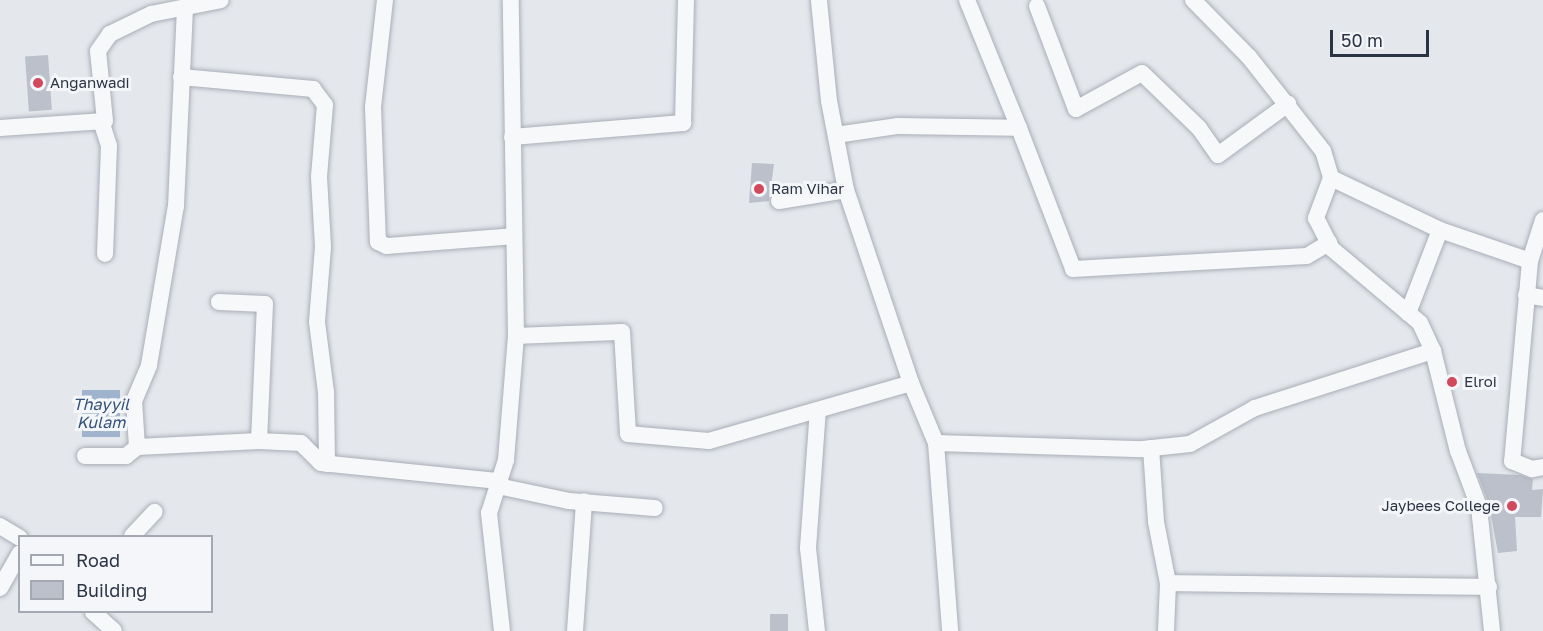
<!DOCTYPE html>
<html>
<head>
<meta charset="utf-8">
<style>
  body { margin:0 }
  #map { position:relative; width:1543px; height:631px; overflow:hidden; background:#e4e7ec; font-family:"Golos Text",sans-serif }
  div>[style] { position:absolute }
  [style*='--x'] { left:calc(var(--x)*1px); top:calc(var(--y)*1px); width:calc(var(--w)*1px); rotate:calc(var(--a)*1deg) }
  .water>* { inset:0; background:#9fb4cc; transform-origin:0 0 }
  .building>* { inset:0; background:#bbc0ca; transform-origin:0 0 }
  .roads { filter:drop-shadow(0 0 2px #a9aeb7) drop-shadow(0 0 2px #a9aeb7) }
  .minor>* { height:16px; margin:-8px; padding:0 8px; transform-origin:8px; border-radius:8px; background:#f7f8fa }
  .dots>* { width:16px; height:16px; translate:-50% -50%; box-sizing:border-box; border:3px solid #f4f6f9; border-radius:50% }
  span { translate:-50% -50%; white-space:nowrap; text-align:center; line-height:1.15; -webkit-text-stroke:6px #f4f6f9; paint-order:stroke }
  .poi-label { font-size:15px; color:#2b3445 }
  .left { translate:0 -50%; text-align:left }
  .right { translate:-100% -50%; text-align:right }
  .water-label { font-size:16px; color:#34527a; font-style:italic }
  .legend { position:absolute; left:18px; top:535px; width:195px; height:78px; box-sizing:border-box; background:#f4f6f9; border:2px solid #a4a8b1; margin:0; padding:8px 10px; list-style:none; font-size:18px; color:#2b3445 }
  .legend li { display:flex; align-items:center; gap:12px; height:30px }
  .legend b { width:30px; border:2px solid #a4a8b1 }
  .scale { position:absolute; left:1330px; top:30px; width:99px; height:27px; box-sizing:border-box; border:3px solid #2b3445; border-top:0; padding-left:8px; font-size:18px; line-height:21px; white-space:nowrap; color:#2b3445; -webkit-text-stroke:4px #f4f6f9; paint-order:stroke }
</style>
</head>
<body>
<div id="map">
  <div class="water">
    <div style="left:82px;top:390px;width:38px;height:47px"></div>
  </div>
  <div class="building">
    <div style="left:48px;top:55px;width:55px;height:23px;rotate:86deg"></div>
    <div style="clip-path:polygon(752px 163px,774px 164px,769px 201px,749px 203px)"></div>
    <div style="clip-path:polygon(1477px 473px,1520px 475px,1533px 479px,1532px 490px,1543px 489px,1541px 517px,1515px 517px,1517px 551px,1498px 553px,1489px 504px)"></div>
    <div style="left:770px;top:614px;width:18px;height:17px"></div>
  </div>
  <div class="roads">
    <div class="minor">
      <div style="--x:385;--y:0;--w:108;--a:96.4"></div>
      <div style="--x:373;--y:107;--w:135;--a:87.9"></div>
      <div style="--x:378;--y:242;--w:10;--a:24"></div>
      <div style="--x:387;--y:246;--w:127;--a:-4.5"></div>
      <div style="--x:1193;--y:0;--w:80;--a:45.5"></div>
      <div style="--x:1249;--y:57;--w:120;--a:51.8"></div>
      <div style="--x:1323;--y:151;--w:28;--a:73"></div>
      <div style="--x:1331;--y:178;--w:43;--a:110.6"></div>
      <div style="--x:1316;--y:218;--w:34;--a:63"></div>
      <div style="--x:1331;--y:248;--w:116;--a:40.1"></div>
      <div style="--x:1420;--y:323;--w:31;--a:65"></div>
      <div style="--x:1433;--y:351;--w:103;--a:76"></div>
      <div style="--x:1458;--y:451;--w:60;--a:69.4"></div>
      <div style="--x:1479;--y:507;--w:125;--a:84"></div>
      <div style="--x:1037;--y:6;--w:110;--a:69.3"></div>
      <div style="--x:1076;--y:109;--w:75;--a:-28.6"></div>
      <div style="--x:1142;--y:73;--w:79;--a:44"></div>
      <div style="--x:1199;--y:128;--w:33;--a:55"></div>
      <div style="--x:1218;--y:155;--w:87;--a:-36.1"></div>
      <div style="--x:181;--y:77;--w:133;--a:5.2"></div>
      <div style="--x:313;--y:89;--w:20;--a:53"></div>
      <div style="--x:325;--y:105;--w:72;--a:94.8"></div>
      <div style="--x:319;--y:177;--w:70;--a:86.7"></div>
      <div style="--x:323;--y:247;--w:75;--a:94.6"></div>
      <div style="--x:317;--y:322;--w:71;--a:82.7"></div>
      <div style="--x:326;--y:392;--w:72;--a:89.2"></div>
      <div style="--x:101;--y:121;--w:26;--a:72"></div>
      <div style="--x:109;--y:146;--w:108;--a:92.1"></div>
      <div style="--x:0;--y:128;--w:105;--a:-3.8"></div>
      <div style="--x:105;--y:121;--w:70;--a:-95.7"></div>
      <div style="--x:98;--y:51;--w:21;--a:-55"></div>
      <div style="--x:110;--y:34;--w:46;--a:-26"></div>
      <div style="--x:151;--y:14;--w:71;--a:-11.3"></div>
      <div style="--x:1019;--y:128;--w:151;--a:69"></div>
      <div style="--x:1073;--y:269;--w:234;--a:-3.2"></div>
      <div style="--x:1307;--y:256;--w:26;--a:-31"></div>
      <div style="--x:836;--y:135;--w:63;--a:-8.3"></div>
      <div style="--x:898;--y:126;--w:121;--a:0.9"></div>
      <div style="--x:1019;--y:128;--w:138;--a:-112.1"></div>
      <div style="--x:512;--y:137;--w:172;--a:-4.7"></div>
      <div style="--x:683;--y:123;--w:123;--a:-88.6"></div>
      <div style="--x:1331;--y:178;--w:121;--a:25.5"></div>
      <div style="--x:779;--y:201;--w:68;--a:-9.3"></div>
      <div style="--x:846;--y:190;--w:91;--a:-100.8"></div>
      <div style="--x:829;--y:101;--w:101;--a:-95.7"></div>
      <div style="--x:1530;--y:261;--w:43;--a:-72.4"></div>
      <div style="--x:1526;--y:295;--w:17;--a:10"></div>
      <div style="--x:219;--y:302;--w:46;--a:2.5"></div>
      <div style="--x:265;--y:304;--w:137;--a:92.5"></div>
      <div style="--x:1408;--y:313;--w:89;--a:-68.9"></div>
      <div style="--x:1440;--y:230;--w:95;--a:19"></div>
      <div style="--x:1530;--y:261;--w:201;--a:95.1"></div>
      <div style="--x:1512;--y:461;--w:22;--a:22"></div>
      <div style="--x:1532;--y:469;--w:11;--a:-10"></div>
      <div style="--x:516;--y:336;--w:106;--a:-2.2"></div>
      <div style="--x:622;--y:332;--w:102;--a:86.6"></div>
      <div style="--x:628;--y:434;--w:81;--a:4.9"></div>
      <div style="--x:709;--y:441;--w:210;--a:-16"></div>
      <div style="--x:911;--y:383;--w:204;--a:-108.6"></div>
      <div style="--x:911;--y:383;--w:65;--a:67.4"></div>
      <div style="--x:936;--y:443;--w:189;--a:85.7"></div>
      <div style="--x:936;--y:443;--w:207;--a:1.7"></div>
      <div style="--x:1143;--y:449;--w:47;--a:-6.1"></div>
      <div style="--x:1190;--y:444;--w:74;--a:-29"></div>
      <div style="--x:1255;--y:408;--w:187;--a:-17.8"></div>
      <div style="--x:137;--y:447;--w:46;--a:-93.7"></div>
      <div style="--x:134;--y:401;--w:39;--a:-67"></div>
      <div style="--x:149;--y:365;--w:161;--a:-80.4"></div>
      <div style="--x:176;--y:206;--w:199;--a:-87.4"></div>
      <div style="--x:1151;--y:448;--w:74;--a:86.1"></div>
      <div style="--x:1156;--y:522;--w:62;--a:78.9"></div>
      <div style="--x:85;--y:456;--w:41;--a:0"></div>
      <div style="--x:126;--y:456;--w:14;--a:-39"></div>
      <div style="--x:137;--y:447;--w:122;--a:-2.8"></div>
      <div style="--x:259;--y:441;--w:42;--a:2.7"></div>
      <div style="--x:301;--y:443;--w:28;--a:45"></div>
      <div style="--x:321;--y:463;--w:179;--a:5.8"></div>
      <div style="--x:498;--y:486;--w:73;--a:11.9"></div>
      <div style="--x:569;--y:501;--w:86;--a:4.7"></div>
      <div style="--x:0;--y:526;--w:23;--a:31"></div>
      <div style="--x:132;--y:536;--w:33;--a:-47"></div>
      <div style="--x:0;--y:588;--w:40;--a:-60.3"></div>
      <div style="--x:93;--y:612;--w:28;--a:42"></div>
      <div style="--x:502;--y:631;--w:119;--a:-96.3"></div>
      <div style="--x:489;--y:513;--w:56;--a:-72.2"></div>
      <div style="--x:506;--y:460;--w:124;--a:-85.4"></div>
      <div style="--x:516;--y:336;--w:336;--a:-90.9"></div>
      <div style="--x:575;--y:631;--w:130;--a:-86"></div>
      <div style="--x:817;--y:631;--w:83;--a:-96.2"></div>
      <div style="--x:808;--y:548;--w:138;--a:-85.9"></div>
      <div style="--x:1166;--y:631;--w:48;--a:-87.6"></div>
      <div style="--x:1168;--y:583;--w:321;--a:0.7"></div>
    </div>
  </div>
  <div class="dots">
    <div style="left:38px;top:83px;background:#d1495b"></div>
    <div style="left:759px;top:189px;background:#d1495b"></div>
    <div style="left:1452px;top:382px;background:#d1495b"></div>
    <div style="left:1512px;top:506px;background:#d1495b"></div>
  </div>
  <div class="poi-label">
    <span class="left" style="left:50px;top:83px">Anganwadi</span>
    <span class="left" style="left:771px;top:189px">Ram Vihar</span>
    <span class="left" style="left:1464px;top:382px">Elroi</span>
    <span class="right" style="left:1500px;top:506px">Jaybees College</span>
  </div>
  <div class="water-label">
    <span style="left:101px;top:413px">Thayyil<br>Kulam</span>
  </div>
  <ul class="legend">
  <li><b style="height:8px;background:#f7f8fa"></b>Road</li>
  <li><b style="height:16px;background:#bbc0ca"></b>Building</li>
  </ul>
  <div class="scale">50 m</div>
</div>
</body>
</html>
